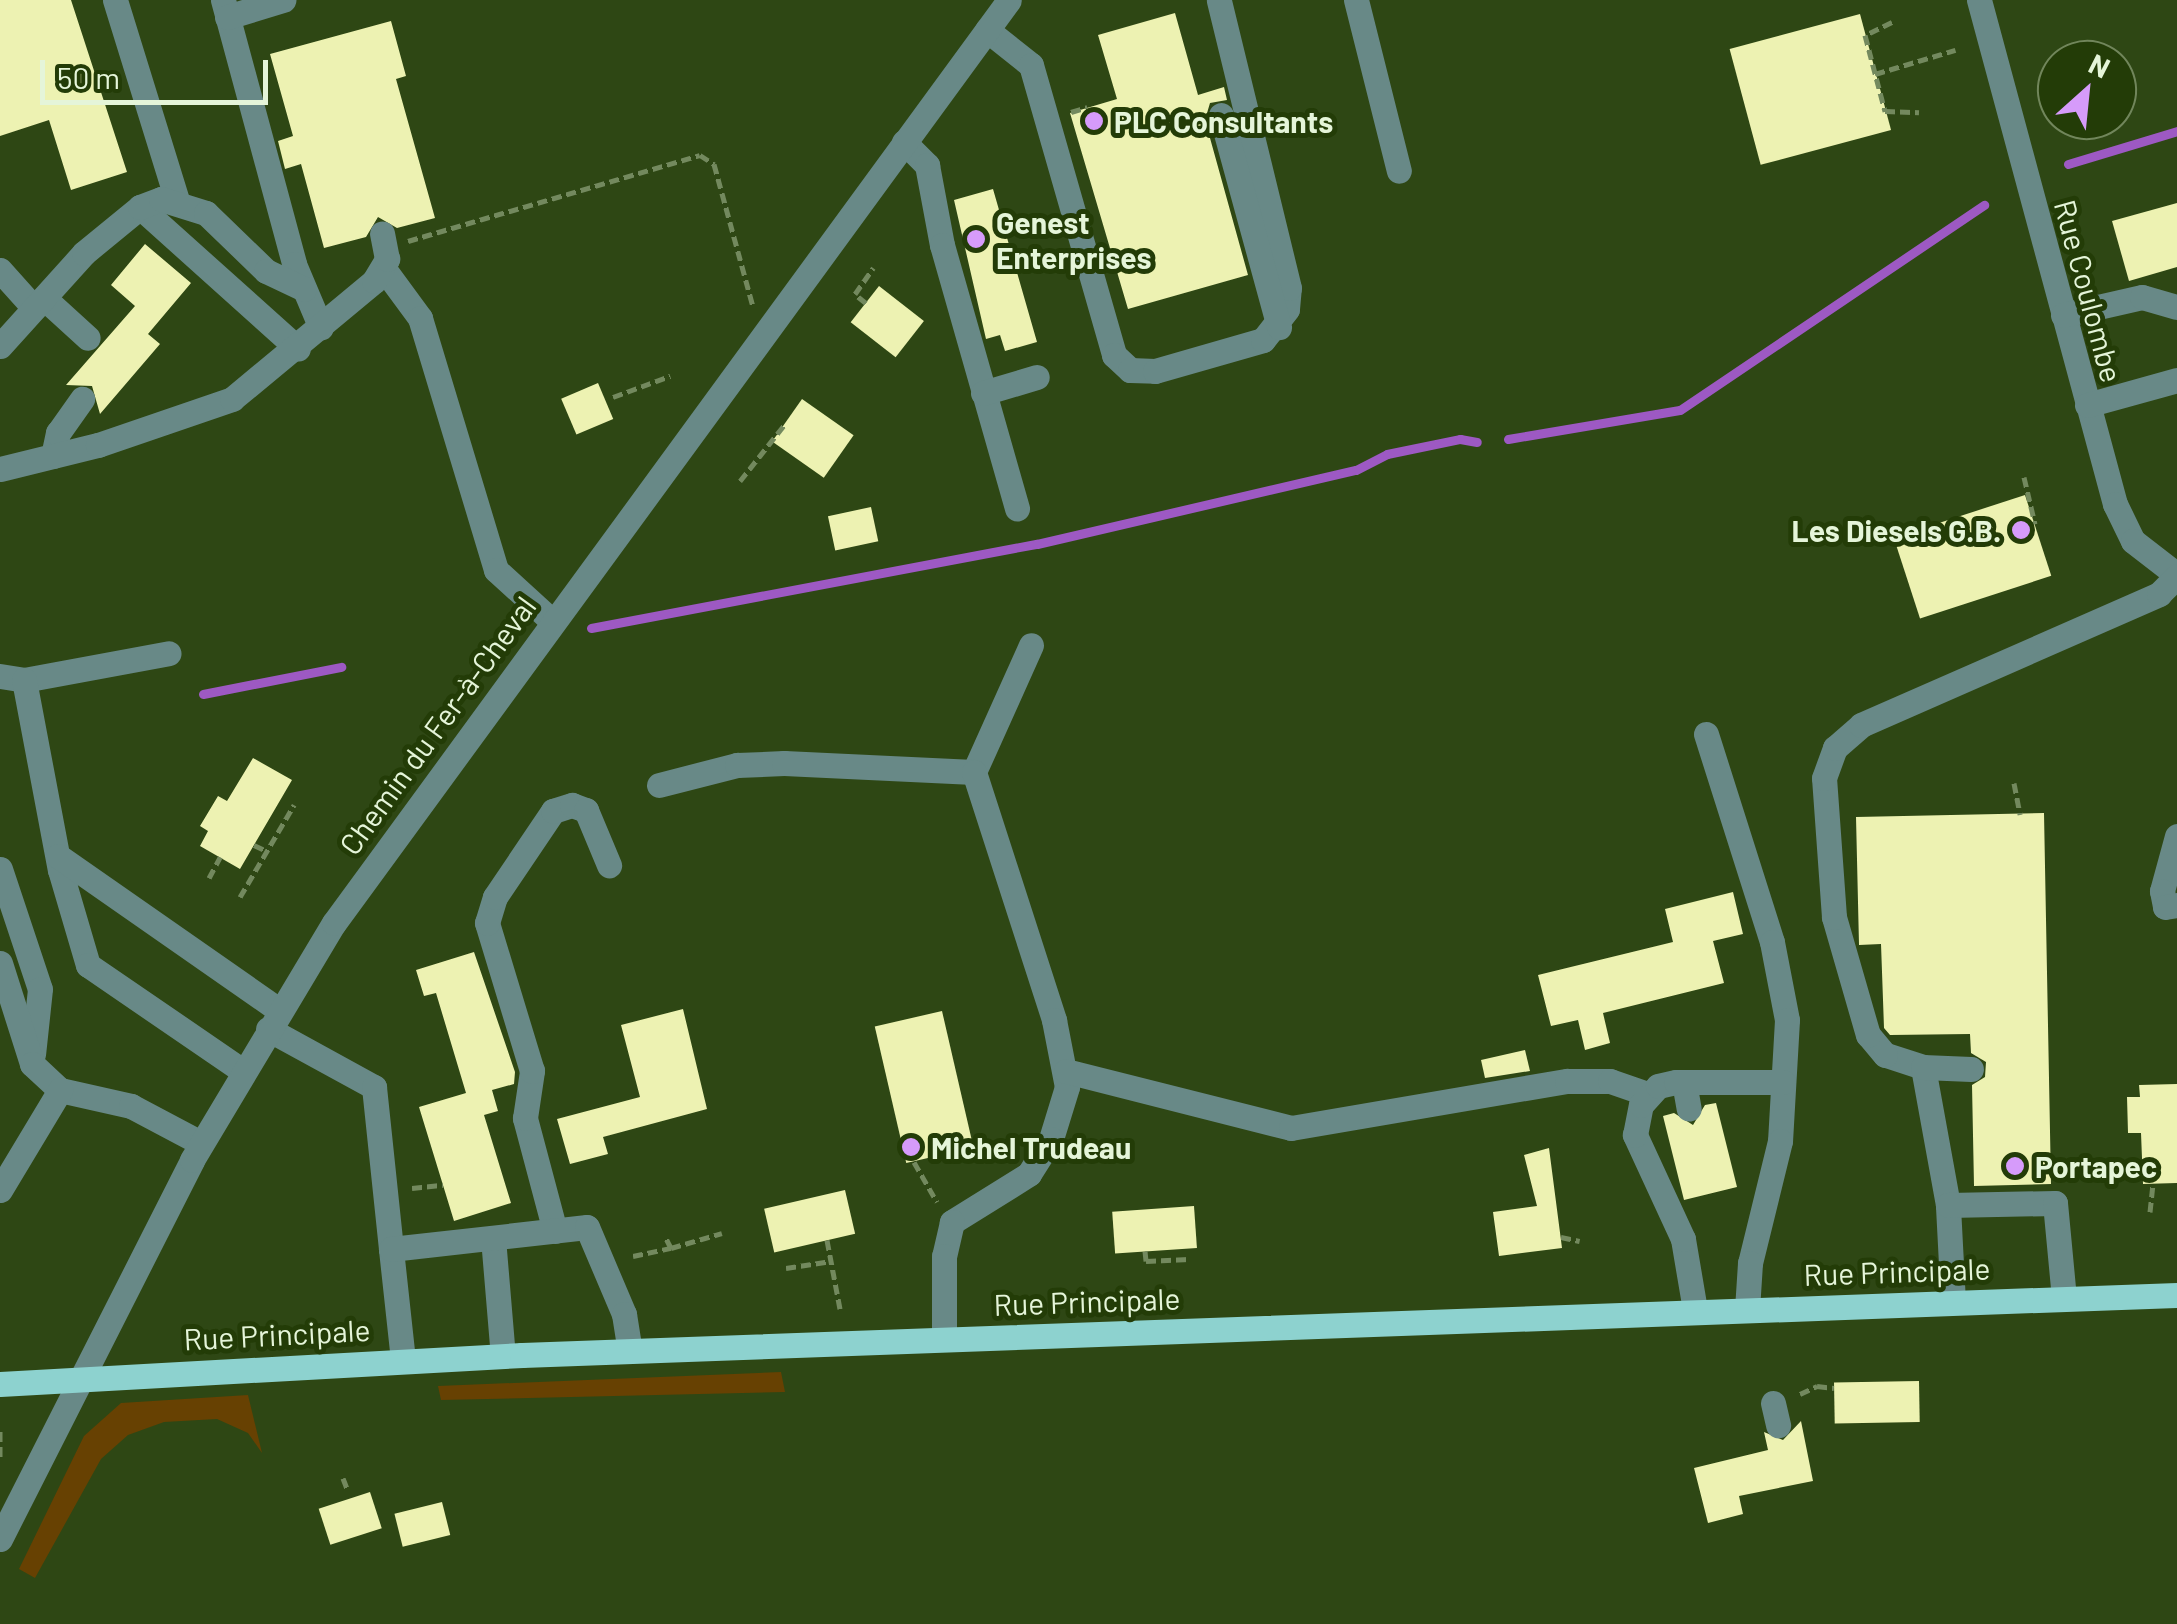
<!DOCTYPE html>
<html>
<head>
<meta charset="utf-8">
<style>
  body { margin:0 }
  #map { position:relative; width:2177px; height:1624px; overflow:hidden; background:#2e4714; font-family:Barlow,sans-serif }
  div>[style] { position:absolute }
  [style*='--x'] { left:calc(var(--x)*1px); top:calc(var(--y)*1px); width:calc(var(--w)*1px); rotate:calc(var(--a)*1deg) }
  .green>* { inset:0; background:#674102 }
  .stream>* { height:9px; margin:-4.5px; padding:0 4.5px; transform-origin:4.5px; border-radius:4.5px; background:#9d59c3 }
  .building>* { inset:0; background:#edf2b2; transform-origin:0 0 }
  .path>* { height:5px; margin-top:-2.5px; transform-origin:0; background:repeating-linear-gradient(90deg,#73895e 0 10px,transparent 0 15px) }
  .minor>* { height:25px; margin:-12.5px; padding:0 12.5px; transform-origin:12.5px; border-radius:12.5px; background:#688987 }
  .major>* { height:25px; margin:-12.5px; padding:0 12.5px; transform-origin:12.5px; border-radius:12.5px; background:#8dd2cf }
  .dots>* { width:28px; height:28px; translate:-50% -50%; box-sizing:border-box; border:5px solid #233c07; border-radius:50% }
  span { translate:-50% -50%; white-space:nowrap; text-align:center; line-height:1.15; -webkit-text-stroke:10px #233c07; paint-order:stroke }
  .poi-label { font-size:30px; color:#e5f5d9; font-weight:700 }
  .left { translate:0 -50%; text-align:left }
  .right { translate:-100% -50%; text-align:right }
  .street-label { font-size:30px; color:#e5f5d9 }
  .north { position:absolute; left:2037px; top:40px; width:100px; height:100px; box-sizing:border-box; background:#233c07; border:2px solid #71865b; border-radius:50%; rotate:27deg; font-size:28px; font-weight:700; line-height:40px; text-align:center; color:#e5f5d9 }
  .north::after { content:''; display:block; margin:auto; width:35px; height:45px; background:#d69bfa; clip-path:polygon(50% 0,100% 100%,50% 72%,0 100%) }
  .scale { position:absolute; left:40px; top:60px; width:228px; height:45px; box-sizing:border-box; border:5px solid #e5f5d9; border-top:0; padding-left:12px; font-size:30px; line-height:35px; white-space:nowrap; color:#e5f5d9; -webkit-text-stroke:8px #233c07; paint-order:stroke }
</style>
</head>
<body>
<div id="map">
  <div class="green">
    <div style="clip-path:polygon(781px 1372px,785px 1392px,441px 1400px,438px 1386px)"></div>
    <div style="clip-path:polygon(248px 1395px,262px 1453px,248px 1433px,217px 1419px,164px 1422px,128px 1435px,101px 1459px,35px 1578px,19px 1569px,84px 1436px,121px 1403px)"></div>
  </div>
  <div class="stream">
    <div style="--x:2068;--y:164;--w:114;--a:-16.8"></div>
    <div style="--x:1508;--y:439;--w:174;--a:-9.6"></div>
    <div style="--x:1680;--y:410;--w:367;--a:-34"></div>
    <div style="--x:591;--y:628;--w:454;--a:-10.7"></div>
    <div style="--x:1037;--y:544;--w:327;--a:-13.1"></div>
    <div style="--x:1356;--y:470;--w:35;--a:-27"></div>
    <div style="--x:1387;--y:454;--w:75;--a:-11.6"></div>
    <div style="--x:1460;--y:439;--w:17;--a:10"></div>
    <div style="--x:203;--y:694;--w:141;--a:-11.1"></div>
  </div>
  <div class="building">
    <div style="clip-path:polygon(0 0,71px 0,127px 172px,71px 190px,49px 120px,0 136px)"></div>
    <div style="clip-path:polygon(1175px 13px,1198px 95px,1224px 87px,1227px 100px,1210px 103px,1205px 120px,1248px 275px,1128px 309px,1070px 113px,1117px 99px,1098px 35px)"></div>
    <div style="left:1860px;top:14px;width:120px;height:135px;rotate:75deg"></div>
    <div style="clip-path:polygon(391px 21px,406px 76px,396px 79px,435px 218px,397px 228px,378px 217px,366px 237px,324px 248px,301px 164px,285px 169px,278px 141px,293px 136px,270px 54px)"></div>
    <div style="clip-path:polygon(993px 189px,1037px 342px,1005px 351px,1000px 335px,986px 339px,954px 200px)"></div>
    <div style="clip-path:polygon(2177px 203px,2177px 267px,2129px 281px,2112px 221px)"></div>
    <div style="clip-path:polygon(145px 244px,191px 283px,148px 334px,160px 344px,100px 414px,92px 386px,66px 385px,135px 306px,111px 285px)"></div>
    <div style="left:879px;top:286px;width:57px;height:46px;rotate:38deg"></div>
    <div style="left:598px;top:383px;width:39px;height:40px;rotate:67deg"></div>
    <div style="left:802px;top:399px;width:63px;height:52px;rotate:35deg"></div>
    <div style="left:2025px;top:495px;width:85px;height:138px;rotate:72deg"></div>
    <div style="left:871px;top:507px;width:35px;height:44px;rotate:78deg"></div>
    <div style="clip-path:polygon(253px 758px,292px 780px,240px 869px,200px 846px,208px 831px,200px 826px,218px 796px,227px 801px)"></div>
    <div style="clip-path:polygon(2044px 813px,2051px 1184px,1974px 1186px,1972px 1085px,1985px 1077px,1986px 1062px,1971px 1053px,1970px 1034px,1890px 1035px,1884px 1028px,1881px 944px,1859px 945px,1856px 817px)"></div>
    <div style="clip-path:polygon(1733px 892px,1743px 934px,1713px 941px,1724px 983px,1603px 1013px,1610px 1043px,1585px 1050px,1578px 1020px,1551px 1026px,1538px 975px,1673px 942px,1665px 909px)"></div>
    <div style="clip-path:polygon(474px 952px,515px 1072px,514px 1084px,492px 1090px,498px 1111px,484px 1115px,511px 1203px,454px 1221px,419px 1107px,466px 1093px,436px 993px,424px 996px,416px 970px)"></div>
    <div style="clip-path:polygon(683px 1009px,707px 1109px,603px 1137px,608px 1154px,570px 1164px,557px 1119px,640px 1097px,621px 1025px)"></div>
    <div style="left:942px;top:1011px;width:140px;height:69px;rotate:77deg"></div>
    <div style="clip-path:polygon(1525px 1050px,1530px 1071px,1485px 1078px,1481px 1060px)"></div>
    <div style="clip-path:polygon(2177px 1084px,2177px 1183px,2143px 1184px,2141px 1133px,2128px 1133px,2127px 1097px,2140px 1097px,2139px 1085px)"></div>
    <div style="clip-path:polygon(1716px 1103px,1737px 1187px,1684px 1200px,1663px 1116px,1674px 1113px,1693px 1125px,1705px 1105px)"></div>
    <div style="clip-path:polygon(1549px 1148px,1562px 1248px,1499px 1256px,1493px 1212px,1537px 1206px,1524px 1155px)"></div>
    <div style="left:845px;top:1190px;width:45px;height:83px;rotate:77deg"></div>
    <div style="left:1194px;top:1206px;width:42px;height:82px;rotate:86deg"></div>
    <div style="left:1919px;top:1381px;width:41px;height:85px;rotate:89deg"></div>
    <div style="clip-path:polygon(1801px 1421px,1813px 1481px,1739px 1496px,1743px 1514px,1708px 1523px,1694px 1468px,1768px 1450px,1764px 1432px,1783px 1440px)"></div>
    <div style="left:370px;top:1492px;width:38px;height:54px;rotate:72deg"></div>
    <div style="left:442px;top:1502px;width:34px;height:49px;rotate:76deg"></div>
  </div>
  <div class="path">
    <div style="--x:1892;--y:22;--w:30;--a:154"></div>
    <div style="--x:1865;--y:35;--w:79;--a:75.3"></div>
    <div style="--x:1885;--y:111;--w:34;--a:2"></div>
    <div style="--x:1875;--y:74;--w:84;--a:-16.7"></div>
    <div style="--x:1071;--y:112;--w:17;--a:-17"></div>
    <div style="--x:408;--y:241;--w:304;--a:-16.4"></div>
    <div style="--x:700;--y:155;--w:17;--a:33"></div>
    <div style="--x:714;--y:164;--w:148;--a:74.7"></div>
    <div style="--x:866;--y:303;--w:14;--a:-141"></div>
    <div style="--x:855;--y:294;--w:32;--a:-55"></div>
    <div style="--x:613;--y:397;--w:61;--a:-20.2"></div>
    <div style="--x:2024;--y:477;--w:48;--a:76.8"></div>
    <div style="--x:740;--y:481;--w:73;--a:-51.7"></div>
    <div style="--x:2014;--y:783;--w:32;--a:79"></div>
    <div style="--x:254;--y:845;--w:14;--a:25"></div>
    <div style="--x:209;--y:878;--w:24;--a:-62"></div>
    <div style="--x:240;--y:897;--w:107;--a:-59.6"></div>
    <div style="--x:914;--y:1162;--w:46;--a:60.1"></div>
    <div style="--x:412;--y:1188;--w:31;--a:-6"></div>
    <div style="--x:2150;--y:1212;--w:29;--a:-84"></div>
    <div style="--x:1561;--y:1237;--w:19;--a:12"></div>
    <div style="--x:827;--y:1240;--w:70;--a:79.3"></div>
    <div style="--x:671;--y:1248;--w:53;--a:-16.4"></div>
    <div style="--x:1145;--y:1251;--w:10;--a:84"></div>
    <div style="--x:1146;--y:1261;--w:43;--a:-2.7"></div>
    <div style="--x:633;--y:1256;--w:39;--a:-12"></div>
    <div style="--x:671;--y:1248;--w:11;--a:-117"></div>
    <div style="--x:786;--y:1268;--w:46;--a:-8.8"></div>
    <div style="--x:1800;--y:1394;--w:19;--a:-25"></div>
    <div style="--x:1817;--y:1386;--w:17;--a:7"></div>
    <div style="--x:0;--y:1431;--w:29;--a:90"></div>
    <div style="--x:343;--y:1478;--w:14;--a:69"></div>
  </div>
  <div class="minor">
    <div style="--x:115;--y:0;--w:209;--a:72.8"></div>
    <div style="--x:223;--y:0;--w:273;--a:74.9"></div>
    <div style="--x:294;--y:264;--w:69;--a:67.1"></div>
    <div style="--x:1356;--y:0;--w:176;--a:75.9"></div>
    <div style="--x:1979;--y:0;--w:522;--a:74.9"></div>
    <div style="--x:2115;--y:504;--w:41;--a:64.1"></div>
    <div style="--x:2133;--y:541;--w:56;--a:37.7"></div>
    <div style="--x:227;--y:17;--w:59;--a:-16.9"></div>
    <div style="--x:987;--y:30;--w:56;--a:38.5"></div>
    <div style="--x:1031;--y:65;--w:302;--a:74"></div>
    <div style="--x:1114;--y:355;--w:22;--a:43"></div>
    <div style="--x:1130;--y:370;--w:25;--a:2"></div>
    <div style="--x:1155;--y:371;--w:112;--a:-16"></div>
    <div style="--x:1263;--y:340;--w:39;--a:-52"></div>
    <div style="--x:1287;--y:309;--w:21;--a:-85"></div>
    <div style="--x:1289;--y:288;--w:296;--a:-103.7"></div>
    <div style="--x:1221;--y:115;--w:220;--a:74.7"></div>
    <div style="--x:904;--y:142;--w:33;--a:45"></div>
    <div style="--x:927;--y:165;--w:81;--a:79.4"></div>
    <div style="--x:942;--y:245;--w:274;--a:74.1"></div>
    <div style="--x:140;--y:207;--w:212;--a:41.9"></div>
    <div style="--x:384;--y:269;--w:61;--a:53.7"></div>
    <div style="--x:420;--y:318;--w:263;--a:73.2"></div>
    <div style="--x:496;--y:570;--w:76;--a:42.3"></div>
    <div style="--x:0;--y:270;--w:51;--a:48.2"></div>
    <div style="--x:44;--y:298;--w:59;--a:42.3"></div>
    <div style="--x:2063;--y:315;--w:81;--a:-12.8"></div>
    <div style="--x:2142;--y:297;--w:36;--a:16"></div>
    <div style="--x:0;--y:346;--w:125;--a:-47.9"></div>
    <div style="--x:84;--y:253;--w:72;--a:-39.4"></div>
    <div style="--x:140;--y:207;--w:22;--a:-21"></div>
    <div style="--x:161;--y:199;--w:47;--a:17.3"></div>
    <div style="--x:206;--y:213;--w:83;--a:44"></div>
    <div style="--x:266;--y:271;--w:42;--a:25.3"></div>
    <div style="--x:983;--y:393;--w:56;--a:-16.5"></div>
    <div style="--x:2087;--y:405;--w:93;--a:-15.5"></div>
    <div style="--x:53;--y:456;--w:24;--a:-78"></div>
    <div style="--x:58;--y:433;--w:42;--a:-54.8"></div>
    <div style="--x:0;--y:469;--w:101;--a:-13.8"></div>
    <div style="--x:98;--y:445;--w:142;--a:-18.9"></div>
    <div style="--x:232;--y:399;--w:185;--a:-39.7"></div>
    <div style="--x:374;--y:281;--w:26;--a:-59"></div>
    <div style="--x:387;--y:259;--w:26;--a:-101"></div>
    <div style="--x:0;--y:676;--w:24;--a:9"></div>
    <div style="--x:24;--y:680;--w:147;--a:-10.5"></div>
    <div style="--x:24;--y:680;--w:193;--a:79.3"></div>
    <div style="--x:60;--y:870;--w:99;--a:73.6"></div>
    <div style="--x:88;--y:965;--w:188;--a:34.4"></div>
    <div style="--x:1706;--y:734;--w:218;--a:72.4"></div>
    <div style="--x:1772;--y:942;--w:79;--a:79.1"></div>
    <div style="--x:1787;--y:1020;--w:121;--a:93.3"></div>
    <div style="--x:1780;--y:1141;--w:126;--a:103.8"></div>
    <div style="--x:1750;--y:1263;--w:46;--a:93.7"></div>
    <div style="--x:974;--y:772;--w:139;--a:-65.8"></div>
    <div style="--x:659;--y:785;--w:81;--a:-14.4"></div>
    <div style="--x:737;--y:765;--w:47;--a:-2.4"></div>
    <div style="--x:784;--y:763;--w:190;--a:2.7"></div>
    <div style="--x:974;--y:772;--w:261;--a:72.1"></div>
    <div style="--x:1054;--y:1020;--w:68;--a:79"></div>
    <div style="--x:1067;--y:1087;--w:54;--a:107.1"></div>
    <div style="--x:1051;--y:1139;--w:41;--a:122.2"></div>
    <div style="--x:1029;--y:1174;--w:91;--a:148.1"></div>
    <div style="--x:952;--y:1222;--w:35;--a:103"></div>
    <div style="--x:944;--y:1256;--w:83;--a:90"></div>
    <div style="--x:2177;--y:836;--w:57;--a:105.3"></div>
    <div style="--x:2162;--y:891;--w:16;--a:79"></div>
    <div style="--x:2165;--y:907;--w:12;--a:-9"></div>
    <div style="--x:58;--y:856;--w:269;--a:34.9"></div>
    <div style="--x:0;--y:869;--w:126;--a:71.6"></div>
    <div style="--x:40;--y:989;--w:65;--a:96.1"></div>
    <div style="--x:0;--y:963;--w:106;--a:72.4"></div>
    <div style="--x:32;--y:1064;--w:38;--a:43"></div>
    <div style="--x:60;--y:1090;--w:73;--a:12.7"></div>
    <div style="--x:131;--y:1106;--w:79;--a:27.9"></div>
    <div style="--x:268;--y:1029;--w:121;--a:28.7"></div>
    <div style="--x:374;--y:1087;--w:163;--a:84"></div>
    <div style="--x:1923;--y:1067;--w:40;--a:-162"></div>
    <div style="--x:1885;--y:1055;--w:26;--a:-130"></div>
    <div style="--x:1868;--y:1035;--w:123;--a:-106.1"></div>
    <div style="--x:1834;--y:917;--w:139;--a:-94.1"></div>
    <div style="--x:1824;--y:778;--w:32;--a:-70"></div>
    <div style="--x:1835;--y:748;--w:35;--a:-41"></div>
    <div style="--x:1861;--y:725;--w:326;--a:-23.7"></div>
    <div style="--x:2159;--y:594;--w:25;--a:-45"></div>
    <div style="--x:1066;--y:1071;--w:232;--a:14.2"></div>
    <div style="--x:1291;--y:1128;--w:280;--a:-9.7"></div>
    <div style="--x:1567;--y:1081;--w:43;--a:0"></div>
    <div style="--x:1610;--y:1081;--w:39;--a:19"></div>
    <div style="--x:1684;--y:1082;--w:27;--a:80"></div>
    <div style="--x:0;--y:1190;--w:117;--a:-59"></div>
    <div style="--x:1948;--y:1205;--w:140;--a:-100.3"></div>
    <div style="--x:1923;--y:1067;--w:48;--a:2.4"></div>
    <div style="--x:555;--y:1231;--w:117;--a:-104.9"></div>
    <div style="--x:525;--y:1118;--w:48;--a:-81.5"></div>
    <div style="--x:532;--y:1071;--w:155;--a:-106.9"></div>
    <div style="--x:487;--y:923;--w:27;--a:-73"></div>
    <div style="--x:495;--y:897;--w:104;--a:-56"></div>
    <div style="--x:553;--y:811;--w:20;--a:-18"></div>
    <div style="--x:572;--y:805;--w:15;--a:20"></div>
    <div style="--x:586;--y:810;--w:60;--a:67.3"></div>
    <div style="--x:493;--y:1238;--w:118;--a:85.2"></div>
    <div style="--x:1953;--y:1302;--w:97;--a:-93"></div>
    <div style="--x:1948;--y:1205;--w:107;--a:-1.1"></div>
    <div style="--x:2055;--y:1203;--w:96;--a:84.6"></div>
    <div style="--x:1695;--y:1310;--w:72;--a:-99.6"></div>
    <div style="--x:1683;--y:1239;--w:115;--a:-114.8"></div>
    <div style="--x:1635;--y:1135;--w:31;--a:-79"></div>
    <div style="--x:1641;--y:1105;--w:25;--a:-48"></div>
    <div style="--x:1658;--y:1086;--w:18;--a:-13"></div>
    <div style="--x:1676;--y:1082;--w:107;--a:0"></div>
    <div style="--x:403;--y:1360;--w:112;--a:-96.2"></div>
    <div style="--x:391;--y:1249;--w:197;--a:-6.4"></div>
    <div style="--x:587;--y:1227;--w:95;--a:67"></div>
    <div style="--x:624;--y:1314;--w:37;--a:81"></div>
    <div style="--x:1773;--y:1403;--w:23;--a:77"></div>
    <div style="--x:0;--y:1539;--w:425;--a:-63.1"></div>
    <div style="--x:192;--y:1160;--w:276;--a:-59.1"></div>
    <div style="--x:334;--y:923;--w:1143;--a:-53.82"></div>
  </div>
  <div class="major">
    <div style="--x:0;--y:1384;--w:523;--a:-3.18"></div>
    <div style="--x:522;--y:1355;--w:1656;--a:-2.08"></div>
  </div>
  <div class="dots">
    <div style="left:1094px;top:121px;background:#d69bfa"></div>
    <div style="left:976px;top:239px;background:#d69bfa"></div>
    <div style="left:2021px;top:530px;background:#d69bfa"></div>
    <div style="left:911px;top:1147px;background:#d69bfa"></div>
    <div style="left:2015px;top:1166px;background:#d69bfa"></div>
  </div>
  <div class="poi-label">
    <span class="left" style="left:1114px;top:121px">PLC Consultants</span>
    <span class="left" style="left:996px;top:239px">Genest<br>Enterprises</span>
    <span class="right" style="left:2001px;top:530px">Les Diesels G.B.</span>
    <span class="left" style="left:931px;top:1147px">Michel Trudeau</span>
    <span class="left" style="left:2035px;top:1166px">Portapec</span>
  </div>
  <div class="street-label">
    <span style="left:2089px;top:291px;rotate:75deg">Rue Coulombe</span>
    <span style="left:437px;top:725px;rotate:-54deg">Chemin du Fer-à-Cheval</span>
    <span style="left:1897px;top:1271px;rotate:-2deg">Rue Principale</span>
    <span style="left:1087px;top:1301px;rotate:-2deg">Rue Principale</span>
    <span style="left:277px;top:1334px;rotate:-3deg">Rue Principale</span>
  </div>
  <div class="north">N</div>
  <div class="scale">50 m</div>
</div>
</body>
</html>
